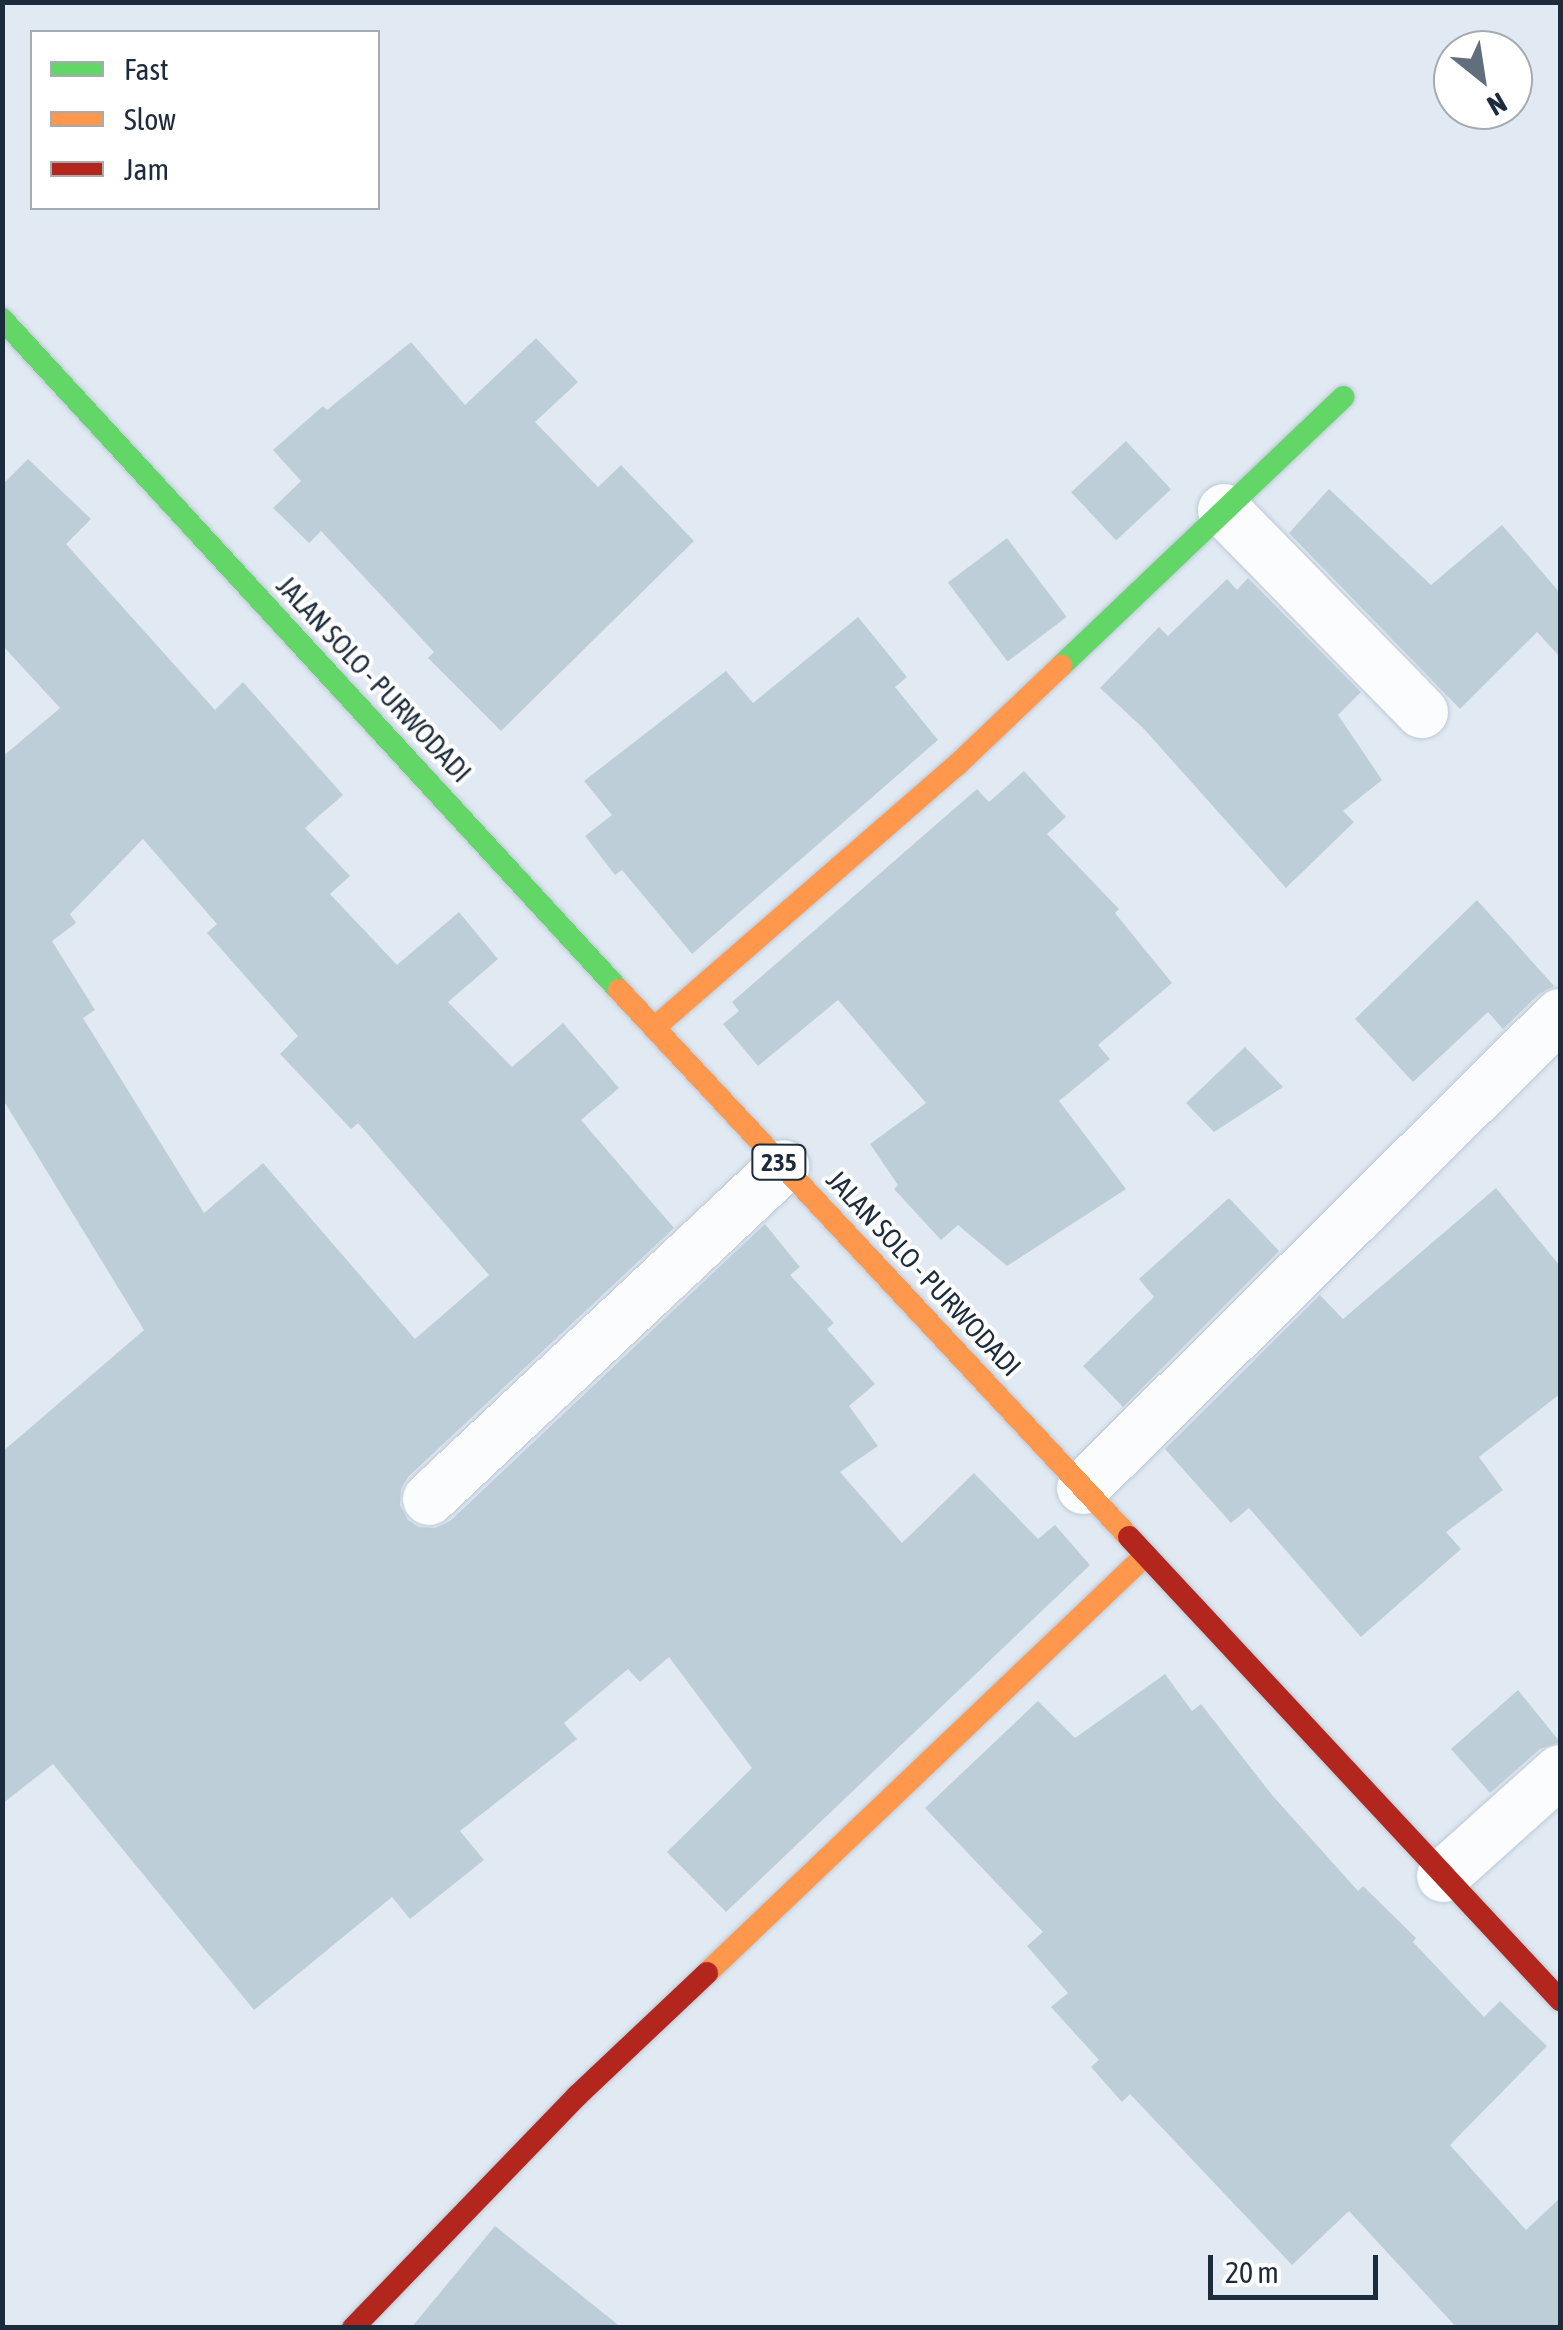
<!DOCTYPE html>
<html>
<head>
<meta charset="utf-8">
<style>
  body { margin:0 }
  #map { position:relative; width:1563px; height:2330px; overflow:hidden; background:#e1eaf3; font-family:"Asap Condensed",sans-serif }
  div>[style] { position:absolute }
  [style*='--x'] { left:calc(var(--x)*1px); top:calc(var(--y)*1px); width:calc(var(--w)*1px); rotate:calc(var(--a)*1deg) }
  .building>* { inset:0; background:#beced8; transform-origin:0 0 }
  .roads { filter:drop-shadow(0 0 2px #bdc9d5) drop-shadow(0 0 2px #bdc9d5) }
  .street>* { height:52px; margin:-26px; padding:0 26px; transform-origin:26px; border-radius:26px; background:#fafcfd }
  .fast>* { height:22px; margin:-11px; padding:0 11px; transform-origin:11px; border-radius:11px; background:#63d668 }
  .slow>* { height:22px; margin:-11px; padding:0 11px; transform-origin:11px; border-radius:11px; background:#ff974d }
  .jam>* { height:22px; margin:-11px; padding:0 11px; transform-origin:11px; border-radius:11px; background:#b3261e }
  span { translate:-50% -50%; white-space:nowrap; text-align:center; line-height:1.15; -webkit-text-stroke:8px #fff; paint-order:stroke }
  .shield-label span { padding:2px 8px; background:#fff; border:2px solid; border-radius:8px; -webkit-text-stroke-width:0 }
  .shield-label { font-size:25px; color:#1c2c3c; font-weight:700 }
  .street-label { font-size:28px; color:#1c2c3c }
  .frame { position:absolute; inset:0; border:5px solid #1c2c3c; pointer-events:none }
  .legend { position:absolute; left:30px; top:30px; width:350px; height:180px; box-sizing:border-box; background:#fff; border:2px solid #a4abb1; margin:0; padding:12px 18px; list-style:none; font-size:30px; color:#1c2c3c }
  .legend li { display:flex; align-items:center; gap:20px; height:50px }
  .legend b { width:50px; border:2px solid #a4abb1 }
  .north { position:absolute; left:1433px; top:30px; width:100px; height:100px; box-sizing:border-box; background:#fff; border:2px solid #a4abb1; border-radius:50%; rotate:150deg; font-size:28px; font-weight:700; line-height:40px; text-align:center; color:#1c2c3c }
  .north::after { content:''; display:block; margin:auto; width:35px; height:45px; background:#616e7c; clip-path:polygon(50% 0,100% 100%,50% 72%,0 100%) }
  .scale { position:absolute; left:1208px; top:2255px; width:170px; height:45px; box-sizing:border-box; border:5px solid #1c2c3c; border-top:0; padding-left:12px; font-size:30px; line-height:35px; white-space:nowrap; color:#1c2c3c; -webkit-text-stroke:8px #fff; paint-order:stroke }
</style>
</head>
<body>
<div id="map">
  <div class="building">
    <div style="clip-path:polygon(536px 338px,578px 382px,535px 422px,598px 487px,621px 465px,694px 541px,501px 731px,428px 658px,434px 652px,321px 531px,309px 543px,273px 508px,301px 481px,273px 450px,323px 406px,327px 410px,411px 342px,465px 405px)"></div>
    <div style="left:1126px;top:441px;width:66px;height:75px;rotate:47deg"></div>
    <div style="clip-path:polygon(evenodd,28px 459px,91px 519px,66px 544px,215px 710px,243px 682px,343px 795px,305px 828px,350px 876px,330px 894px,397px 965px,459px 912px,498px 959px,448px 1002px,512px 1067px,563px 1023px,619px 1088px,581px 1120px,674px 1228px,408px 1477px,401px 1489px,400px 1505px,408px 1520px,419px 1527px,435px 1528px,450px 1521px,765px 1224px,800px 1267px,790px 1275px,834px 1323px,827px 1329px,875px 1384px,849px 1406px,878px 1446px,840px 1472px,902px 1543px,974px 1473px,1038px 1539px,1055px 1525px,1090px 1565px,726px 1912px,667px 1852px,752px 1768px,669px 1657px,640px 1682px,628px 1669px,564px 1723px,577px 1739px,460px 1831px,484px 1860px,410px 1919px,392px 1897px,254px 2010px,53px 1764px,2px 1804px,2px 1452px,144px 1330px,2px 1098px,2px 757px,60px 708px,2px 645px,2px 485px,28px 459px,143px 839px,217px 924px,207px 933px,298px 1036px,280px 1054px,351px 1129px,358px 1123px,489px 1275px,415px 1339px,263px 1163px,204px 1213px,83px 1018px,95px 1010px,52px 941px,76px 923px,70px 914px,143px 839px)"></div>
    <div style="clip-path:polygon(1329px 489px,1431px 585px,1502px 525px,1560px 593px,1560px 657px,1537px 632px,1460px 709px,1289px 533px)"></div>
    <div style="left:1007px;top:538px;width:99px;height:74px;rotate:53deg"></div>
    <div style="clip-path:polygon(1248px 578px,1361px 692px,1338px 715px,1382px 780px,1343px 811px,1354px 822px,1286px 888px,1144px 729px,1100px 688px,1159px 627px,1168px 636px,1227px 579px,1237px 590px)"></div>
    <div style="clip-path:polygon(858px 617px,907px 677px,895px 687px,938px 740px,692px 954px,622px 870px,615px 875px,585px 836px,612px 815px,584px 781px,726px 671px,753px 703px)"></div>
    <div style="clip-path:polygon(1024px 771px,1066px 817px,1047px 834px,1119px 909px,1115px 913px,1172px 983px,1098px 1045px,1110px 1059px,1059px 1101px,1126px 1189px,1007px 1266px,958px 1225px,941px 1240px,894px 1189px,898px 1185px,870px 1144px,926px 1103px,838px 1000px,758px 1066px,723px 1024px,739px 1011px,732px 1002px,977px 789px,989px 802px)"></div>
    <div style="clip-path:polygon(1477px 900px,1554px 986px,1539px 994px,1503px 1029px,1488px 1012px,1413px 1082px,1355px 1019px)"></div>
    <div style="clip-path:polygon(1245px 1047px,1283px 1087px,1214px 1132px,1186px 1103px)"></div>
    <div style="clip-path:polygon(1496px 1188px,1560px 1266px,1560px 1394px,1479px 1457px,1503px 1490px,1446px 1532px,1461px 1549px,1361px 1637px,1249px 1508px,1231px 1523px,1165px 1449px,1320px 1295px,1343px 1319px)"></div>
    <div style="clip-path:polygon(1229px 1198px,1279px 1251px,1123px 1407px,1083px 1366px,1154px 1297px,1139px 1279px)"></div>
    <div style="clip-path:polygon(1165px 1674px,1192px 1711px,1201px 1704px,1272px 1795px,1358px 1891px,1363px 1886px,1416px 1938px,1413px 1942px,1484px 2017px,1500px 2001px,1547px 2046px,1450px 2145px,1526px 2230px,1560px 2198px,1560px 2328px,1457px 2328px,1349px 2211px,1292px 2265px,1130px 2094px,1122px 2102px,1091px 2067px,1099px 2060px,1051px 2007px,1068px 1993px,1027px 1946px,1043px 1932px,925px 1808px,1038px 1701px,1075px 1738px)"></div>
    <div style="clip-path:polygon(1518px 1690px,1560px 1742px,1540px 1749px,1490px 1793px,1451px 1749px)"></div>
    <div style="clip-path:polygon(495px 2226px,622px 2328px,411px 2328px)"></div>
  </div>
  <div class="roads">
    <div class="street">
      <div style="--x:1224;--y:510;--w:283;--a:45.6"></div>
      <div style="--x:1083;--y:1488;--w:672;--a:-44.76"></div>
      <div style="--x:429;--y:1499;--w:486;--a:-43.2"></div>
      <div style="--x:1443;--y:1876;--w:157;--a:-41.9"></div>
    </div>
    <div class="fast">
      <div style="--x:2;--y:319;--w:912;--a:47.4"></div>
      <div style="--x:1061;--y:666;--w:390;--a:-43.6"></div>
    </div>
    <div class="slow">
      <div style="--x:619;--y:990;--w:748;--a:47"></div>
      <div style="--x:654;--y:1028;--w:401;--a:-41"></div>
      <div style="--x:957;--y:765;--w:144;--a:-43.6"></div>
      <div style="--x:707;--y:1973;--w:606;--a:-43.6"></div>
    </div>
    <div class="jam">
      <div style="--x:1129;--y:1537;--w:633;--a:47.05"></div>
      <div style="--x:353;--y:2328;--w:322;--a:-46"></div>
      <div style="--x:577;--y:2096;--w:179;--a:-43.4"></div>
    </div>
  </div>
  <div class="shield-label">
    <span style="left:779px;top:1162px">235</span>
  </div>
  <div class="street-label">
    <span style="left:374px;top:679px;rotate:47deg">JALAN SOLO - PURWODADI</span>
    <span style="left:924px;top:1273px;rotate:47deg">JALAN SOLO - PURWODADI</span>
  </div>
  <div class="frame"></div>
  <ul class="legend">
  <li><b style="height:12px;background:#63d668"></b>Fast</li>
  <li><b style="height:12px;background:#ff974d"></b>Slow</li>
  <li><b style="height:12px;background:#b3261e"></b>Jam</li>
  </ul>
  <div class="north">N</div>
  <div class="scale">20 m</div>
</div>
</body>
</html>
